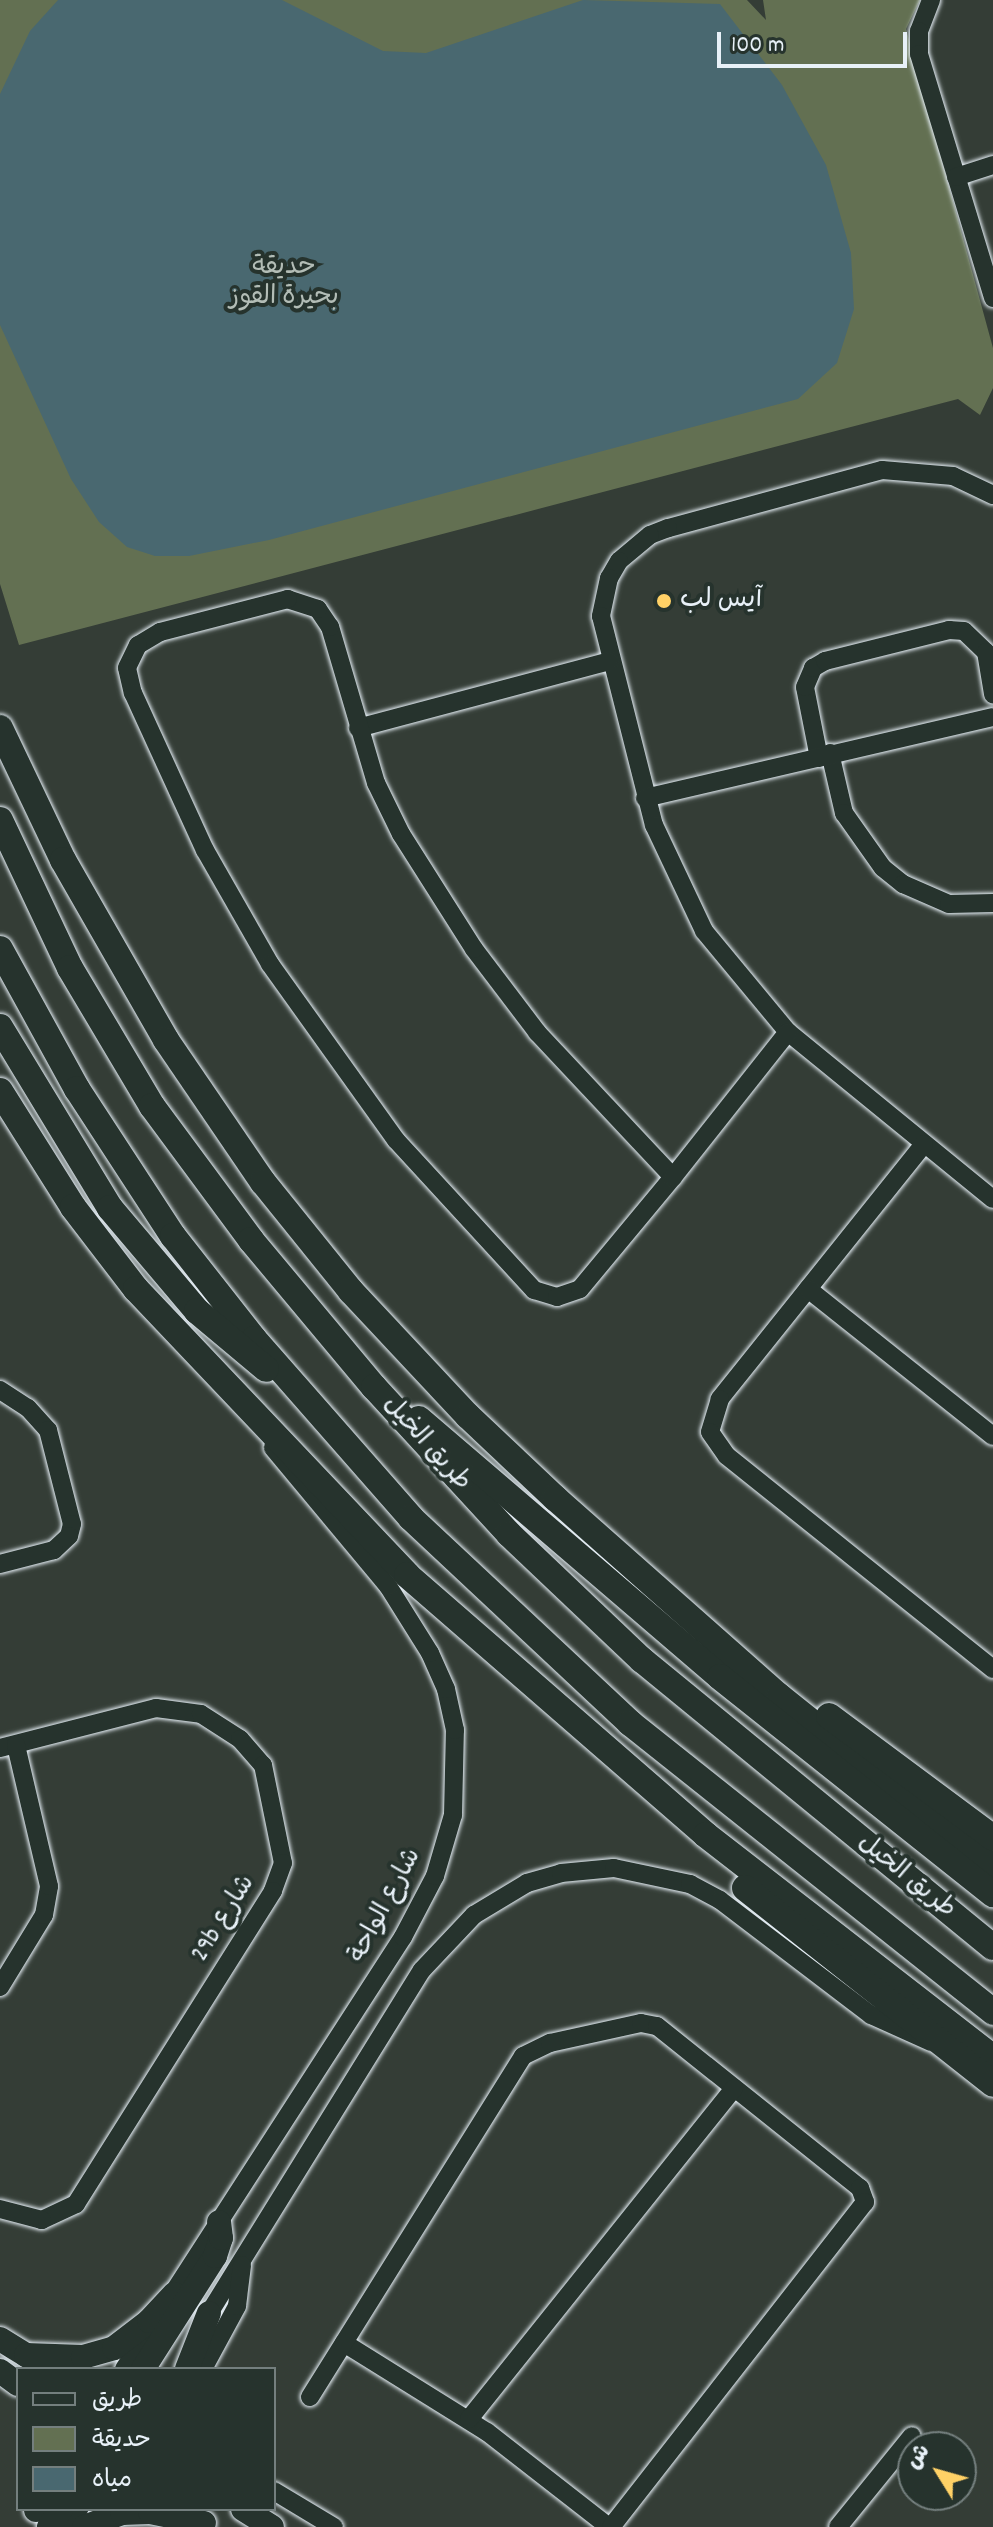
<!DOCTYPE html>
<html>
<head>
<meta charset="utf-8">
<style>
  body { margin:0 }
  #map { position:relative; width:993px; height:2527px; overflow:hidden; background:#343d36; font-family:Dekko,"Playpen Sans Arabic",sans-serif }
  div>[style] { position:absolute }
  [style*='--x'] { left:calc(var(--x)*1px); top:calc(var(--y)*1px); width:calc(var(--w)*1px); rotate:calc(var(--a)*1deg) }
  .green>* { inset:0; background:#637052 }
  .water>* { inset:0; background:#496870 }
  .roads { filter:drop-shadow(0 0 2px #e8f1f8) drop-shadow(0 0 2px #e8f1f8) }
  .minor>* { height:18px; margin:-9px; padding:0 9px; transform-origin:9px; border-radius:9px; background:#26332d }
  .major>* { height:24px; margin:-12px; padding:0 12px; transform-origin:12px; border-radius:12px; background:#26332d }
  .highway>* { height:26px; margin:-13px; padding:0 13px; transform-origin:13px; border-radius:13px; background:#26332d }
  .dots>* { width:22px; height:22px; translate:-50% -50%; box-sizing:border-box; border:4px solid #26332d; border-radius:50% }
  span { translate:-50% -50%; white-space:nowrap; text-align:center; line-height:1.15; -webkit-text-stroke:8px #26332d; paint-order:stroke }
  .park-label { font-size:26px; color:#b3bdb6 }
  .poi-label { font-size:26px; color:#e8f1f8 }
  .left { translate:0 -50%; text-align:left }
  .street-label { font-size:26px; color:#e8f1f8 }
  .legend { position:absolute; left:16px; top:2367px; width:260px; height:144px; box-sizing:border-box; background:#26332d; border:2px solid #747f7e; margin:0; padding:10px 14px; list-style:none; font-size:24px; color:#e8f1f8 }
  .legend li { display:flex; align-items:center; gap:16px; height:40px }
  .legend b { width:40px; border:2px solid #747f7e }
  .north { position:absolute; left:897px; top:2431px; width:80px; height:80px; box-sizing:border-box; background:#26332d; border:2px solid #747f7e; border-radius:50%; rotate:307deg; font-size:22px; font-weight:700; line-height:32px; text-align:center; color:#e8f1f8 }
  .north::after { content:''; display:block; margin:auto; width:28px; height:36px; background:#ffd166; clip-path:polygon(50% 0,100% 100%,50% 72%,0 100%) }
  .scale { position:absolute; left:717px; top:32px; width:190px; height:36px; box-sizing:border-box; border:4px solid #e8f1f8; border-top:0; padding-left:10px; font-size:24px; line-height:28px; white-space:nowrap; color:#e8f1f8; -webkit-text-stroke:6px #26332d; paint-order:stroke }
</style>
</head>
<body>
<div id="map">
  <div class="green">
    <div style="clip-path:polygon(0 0,747px 0,766px 20px,763px 0,920px 0,906px 29px,993px 348px,993px 388px,980px 415px,958px 399px,19px 645px,0 584px)"></div>
  </div>
  <div class="water">
    <div style="clip-path:polygon(58px 0,282px 0,383px 51px,426px 53px,583px 0,720px 4px,782px 85px,826px 165px,851px 253px,854px 309px,837px 363px,798px 399px,269px 540px,189px 556px,155px 556px,127px 547px,99px 522px,71px 479px,0 325px,0 94px,30px 31px)"></div>
  </div>
  <div class="roads">
    <div class="minor">
      <div style="--x:931;--y:0;--w:33;--a:111"></div>
      <div style="--x:919;--y:31;--w:23;--a:90"></div>
      <div style="--x:919;--y:54;--w:255;--a:73.1"></div>
      <div style="--x:956;--y:177;--w:39;--a:-18"></div>
      <div style="--x:993;--y:495;--w:44;--a:-154.6"></div>
      <div style="--x:953;--y:476;--w:71;--a:-175.2"></div>
      <div style="--x:882;--y:470;--w:222;--a:164.8"></div>
      <div style="--x:668;--y:528;--w:19;--a:159"></div>
      <div style="--x:650;--y:535;--w:40;--a:140"></div>
      <div style="--x:619;--y:561;--w:20;--a:120"></div>
      <div style="--x:609;--y:578;--w:39;--a:102"></div>
      <div style="--x:601;--y:616;--w:216;--a:75.8"></div>
      <div style="--x:654;--y:825;--w:117;--a:64.7"></div>
      <div style="--x:704;--y:931;--w:131;--a:50.3"></div>
      <div style="--x:788;--y:1032;--w:264;--a:39.2"></div>
      <div style="--x:358;--y:728;--w:260;--a:-14.9"></div>
      <div style="--x:830;--y:753;--w:62;--a:76.9"></div>
      <div style="--x:844;--y:813;--w:67;--a:54.7"></div>
      <div style="--x:883;--y:868;--w:26;--a:39"></div>
      <div style="--x:903;--y:884;--w:50;--a:23.5"></div>
      <div style="--x:949;--y:904;--w:44;--a:-1.3"></div>
      <div style="--x:819;--y:758;--w:72;--a:-101.2"></div>
      <div style="--x:805;--y:687;--w:21;--a:-67"></div>
      <div style="--x:813;--y:668;--w:14;--a:-30"></div>
      <div style="--x:825;--y:661;--w:128;--a:-14"></div>
      <div style="--x:949;--y:630;--w:15;--a:4"></div>
      <div style="--x:964;--y:631;--w:30;--a:44"></div>
      <div style="--x:986;--y:652;--w:43;--a:80.5"></div>
      <div style="--x:645;--y:798;--w:357;--a:-13.1"></div>
      <div style="--x:924;--y:1144;--w:327;--a:128.7"></div>
      <div style="--x:720;--y:1399;--w:34;--a:107"></div>
      <div style="--x:710;--y:1432;--w:29;--a:55"></div>
      <div style="--x:727;--y:1456;--w:341;--a:38.7"></div>
      <div style="--x:673;--y:1177;--w:199;--a:-133.2"></div>
      <div style="--x:537;--y:1032;--w:104;--a:-127.2"></div>
      <div style="--x:474;--y:949;--w:136;--a:-122.4"></div>
      <div style="--x:401;--y:834;--w:57;--a:-116.1"></div>
      <div style="--x:376;--y:783;--w:163;--a:-106.4"></div>
      <div style="--x:330;--y:627;--w:22;--a:-124"></div>
      <div style="--x:318;--y:609;--w:32;--a:-162"></div>
      <div style="--x:288;--y:599;--w:132;--a:165.5"></div>
      <div style="--x:160;--y:632;--w:26;--a:149"></div>
      <div style="--x:138;--y:645;--w:25;--a:116"></div>
      <div style="--x:127;--y:668;--w:26;--a:77"></div>
      <div style="--x:133;--y:693;--w:173;--a:65.4"></div>
      <div style="--x:205;--y:850;--w:131;--a:60.3"></div>
      <div style="--x:270;--y:964;--w:216;--a:54.4"></div>
      <div style="--x:396;--y:1140;--w:204;--a:47.4"></div>
      <div style="--x:534;--y:1290;--w:24;--a:17"></div>
      <div style="--x:557;--y:1297;--w:24;--a:-19"></div>
      <div style="--x:580;--y:1289;--w:146;--a:-50.3"></div>
      <div style="--x:673;--y:1177;--w:185;--a:-51.6"></div>
      <div style="--x:808;--y:1289;--w:236;--a:38.5"></div>
      <div style="--x:0;--y:1390;--w:33;--a:33"></div>
      <div style="--x:28;--y:1408;--w:30;--a:48"></div>
      <div style="--x:48;--y:1430;--w:97;--a:75.7"></div>
      <div style="--x:72;--y:1524;--w:12;--a:104"></div>
      <div style="--x:69;--y:1536;--w:21;--a:137"></div>
      <div style="--x:54;--y:1550;--w:56;--a:165.5"></div>
      <div style="--x:0;--y:1748;--w:161;--a:-14.4"></div>
      <div style="--x:156;--y:1708;--w:45;--a:7.6"></div>
      <div style="--x:201;--y:1714;--w:46;--a:32.7"></div>
      <div style="--x:240;--y:1739;--w:35;--a:49"></div>
      <div style="--x:263;--y:1765;--w:100;--a:78.5"></div>
      <div style="--x:283;--y:1863;--w:30;--a:110"></div>
      <div style="--x:273;--y:1891;--w:370;--a:122.2"></div>
      <div style="--x:76;--y:2204;--w:38;--a:155"></div>
      <div style="--x:42;--y:2220;--w:43;--a:-165.3"></div>
      <div style="--x:0;--y:1987;--w:84;--a:-58.6"></div>
      <div style="--x:44;--y:1915;--w:29;--a:-80"></div>
      <div style="--x:49;--y:1886;--w:145;--a:-103.2"></div>
      <div style="--x:203;--y:2323;--w:415;--a:-58.2"></div>
      <div style="--x:422;--y:1970;--w:76;--a:-46.6"></div>
      <div style="--x:474;--y:1915;--w:62;--a:-31.1"></div>
      <div style="--x:527;--y:1883;--w:35;--a:-16"></div>
      <div style="--x:561;--y:1873;--w:53;--a:-5.4"></div>
      <div style="--x:614;--y:1868;--w:78;--a:11.9"></div>
      <div style="--x:690;--y:1884;--w:34;--a:28"></div>
      <div style="--x:720;--y:1900;--w:190;--a:37.3"></div>
      <div style="--x:871;--y:2015;--w:66;--a:24.2"></div>
      <div style="--x:344;--y:2343;--w:168;--a:31.9"></div>
      <div style="--x:487;--y:2432;--w:155;--a:37.9"></div>
      <div style="--x:124;--y:2369;--w:514;--a:-57.14"></div>
      <div style="--x:403;--y:1937;--w:69;--a:-62.3"></div>
      <div style="--x:435;--y:1876;--w:64;--a:-73.6"></div>
      <div style="--x:453;--y:1815;--w:85;--a:-88.7"></div>
      <div style="--x:455;--y:1730;--w:42;--a:-102.4"></div>
      <div style="--x:446;--y:1689;--w:39;--a:-114"></div>
      <div style="--x:430;--y:1653;--w:79;--a:-122.1"></div>
      <div style="--x:388;--y:1586;--w:180;--a:-129.8"></div>
      <div style="--x:203;--y:2369;--w:72;--a:-61.6"></div>
      <div style="--x:237;--y:2306;--w:41;--a:-83"></div>
      <div style="--x:310;--y:2397;--w:402;--a:-58"></div>
      <div style="--x:523;--y:2056;--w:30;--a:-26"></div>
      <div style="--x:550;--y:2043;--w:93;--a:-12.4"></div>
      <div style="--x:641;--y:2023;--w:16;--a:11"></div>
      <div style="--x:657;--y:2026;--w:260;--a:38.6"></div>
      <div style="--x:860;--y:2188;--w:15;--a:70"></div>
      <div style="--x:865;--y:2202;--w:412;--a:128"></div>
      <div style="--x:469;--y:2419;--w:424;--a:-51.3"></div>
      <div style="--x:274;--y:2491;--w:70;--a:31"></div>
      <div style="--x:67;--y:2527;--w:22;--a:-56"></div>
      <div style="--x:838;--y:2527;--w:117;--a:-50.9"></div>
    </div>
    <div class="major">
      <div style="--x:0;--y:2339;--w:46;--a:31.6"></div>
      <div style="--x:26;--y:2355;--w:57;--a:2"></div>
      <div style="--x:83;--y:2357;--w:32;--a:-16"></div>
      <div style="--x:114;--y:2348;--w:44;--a:-37.6"></div>
      <div style="--x:149;--y:2321;--w:37;--a:-47"></div>
      <div style="--x:143;--y:2369;--w:134;--a:-57.5"></div>
      <div style="--x:215;--y:2256;--w:19;--a:-72"></div>
      <div style="--x:221;--y:2238;--w:16;--a:-97"></div>
      <div style="--x:187;--y:2369;--w:60;--a:-68.6"></div>
      <div style="--x:0;--y:2371;--w:22;--a:36"></div>
      <div style="--x:243;--y:2509;--w:34;--a:32"></div>
      <div style="--x:36;--y:2510;--w:1;--a:-90"></div>
      <div style="--x:49;--y:2527;--w:22;--a:-56"></div>
      <div style="--x:84;--y:2527;--w:40;--a:-20.2"></div>
      <div style="--x:122;--y:2513;--w:28;--a:-2"></div>
      <div style="--x:150;--y:2512;--w:55;--a:11.5"></div>
    </div>
    <div class="highway">
      <div style="--x:0;--y:728;--w:146;--a:64.5"></div>
      <div style="--x:63;--y:860;--w:207;--a:60.2"></div>
      <div style="--x:166;--y:1040;--w:172;--a:55.7"></div>
      <div style="--x:263;--y:1182;--w:140;--a:51.1"></div>
      <div style="--x:351;--y:1291;--w:171;--a:46.9"></div>
      <div style="--x:468;--y:1416;--w:120;--a:43.3"></div>
      <div style="--x:555;--y:1498;--w:299;--a:41.5"></div>
      <div style="--x:779;--y:1696;--w:274;--a:38.6"></div>
      <div style="--x:0;--y:820;--w:164;--a:64.7"></div>
      <div style="--x:70;--y:968;--w:161;--a:59.3"></div>
      <div style="--x:152;--y:1106;--w:167;--a:53.5"></div>
      <div style="--x:251;--y:1240;--w:192;--a:50.1"></div>
      <div style="--x:374;--y:1387;--w:200;--a:47.4"></div>
      <div style="--x:509;--y:1534;--w:183;--a:43.5"></div>
      <div style="--x:642;--y:1660;--w:453;--a:39.3"></div>
      <div style="--x:0;--y:949;--w:160;--a:61.2"></div>
      <div style="--x:77;--y:1089;--w:176;--a:56.9"></div>
      <div style="--x:173;--y:1236;--w:131;--a:51.8"></div>
      <div style="--x:254;--y:1339;--w:238;--a:48.7"></div>
      <div style="--x:411;--y:1518;--w:300;--a:43.1"></div>
      <div style="--x:630;--y:1723;--w:464;--a:38.5"></div>
      <div style="--x:0;--y:1027;--w:212;--a:58.7"></div>
      <div style="--x:110;--y:1208;--w:135;--a:49.8"></div>
      <div style="--x:197;--y:1311;--w:90;--a:40"></div>
      <div style="--x:0;--y:1091;--w:137;--a:57.8"></div>
      <div style="--x:73;--y:1207;--w:103;--a:52.5"></div>
      <div style="--x:136;--y:1289;--w:394;--a:46.5"></div>
      <div style="--x:407;--y:1575;--w:396;--a:41"></div>
      <div style="--x:706;--y:1835;--w:363;--a:37.8"></div>
      <div style="--x:419;--y:1419;--w:396;--a:40.6"></div>
      <div style="--x:720;--y:1677;--w:349;--a:38.5"></div>
      <div style="--x:829;--y:1716;--w:204;--a:36.6"></div>
      <div style="--x:745;--y:1888;--w:316;--a:38.3"></div>
    </div>
  </div>
  <div class="dots">
    <div style="left:664px;top:601px;background:#ffd166"></div>
  </div>
  <div class="park-label">
    <span style="left:284px;top:283px">حديقة<br>بحيرة القوز</span>
  </div>
  <div class="poi-label">
    <span class="left" style="left:680px;top:601px">آيس لب</span>
  </div>
  <div class="street-label">
    <span style="left:426px;top:1444px;rotate:48deg">طريق الخيل</span>
    <span style="left:906px;top:1877px;rotate:39deg">طريق الخيل</span>
    <span style="left:386px;top:1906px;rotate:-62deg">شارع الواحة</span>
    <span style="left:224px;top:1919px;rotate:-58deg">29b شارع</span>
  </div>
  <ul class="legend">
  <li><b style="height:10px;background:#26332d"></b>طريق</li>
  <li><b style="height:22px;background:#637052"></b>حديقة</li>
  <li><b style="height:22px;background:#496870"></b>مياه</li>
  </ul>
  <div class="north">ش</div>
  <div class="scale">100 m</div>
</div>
</body>
</html>
